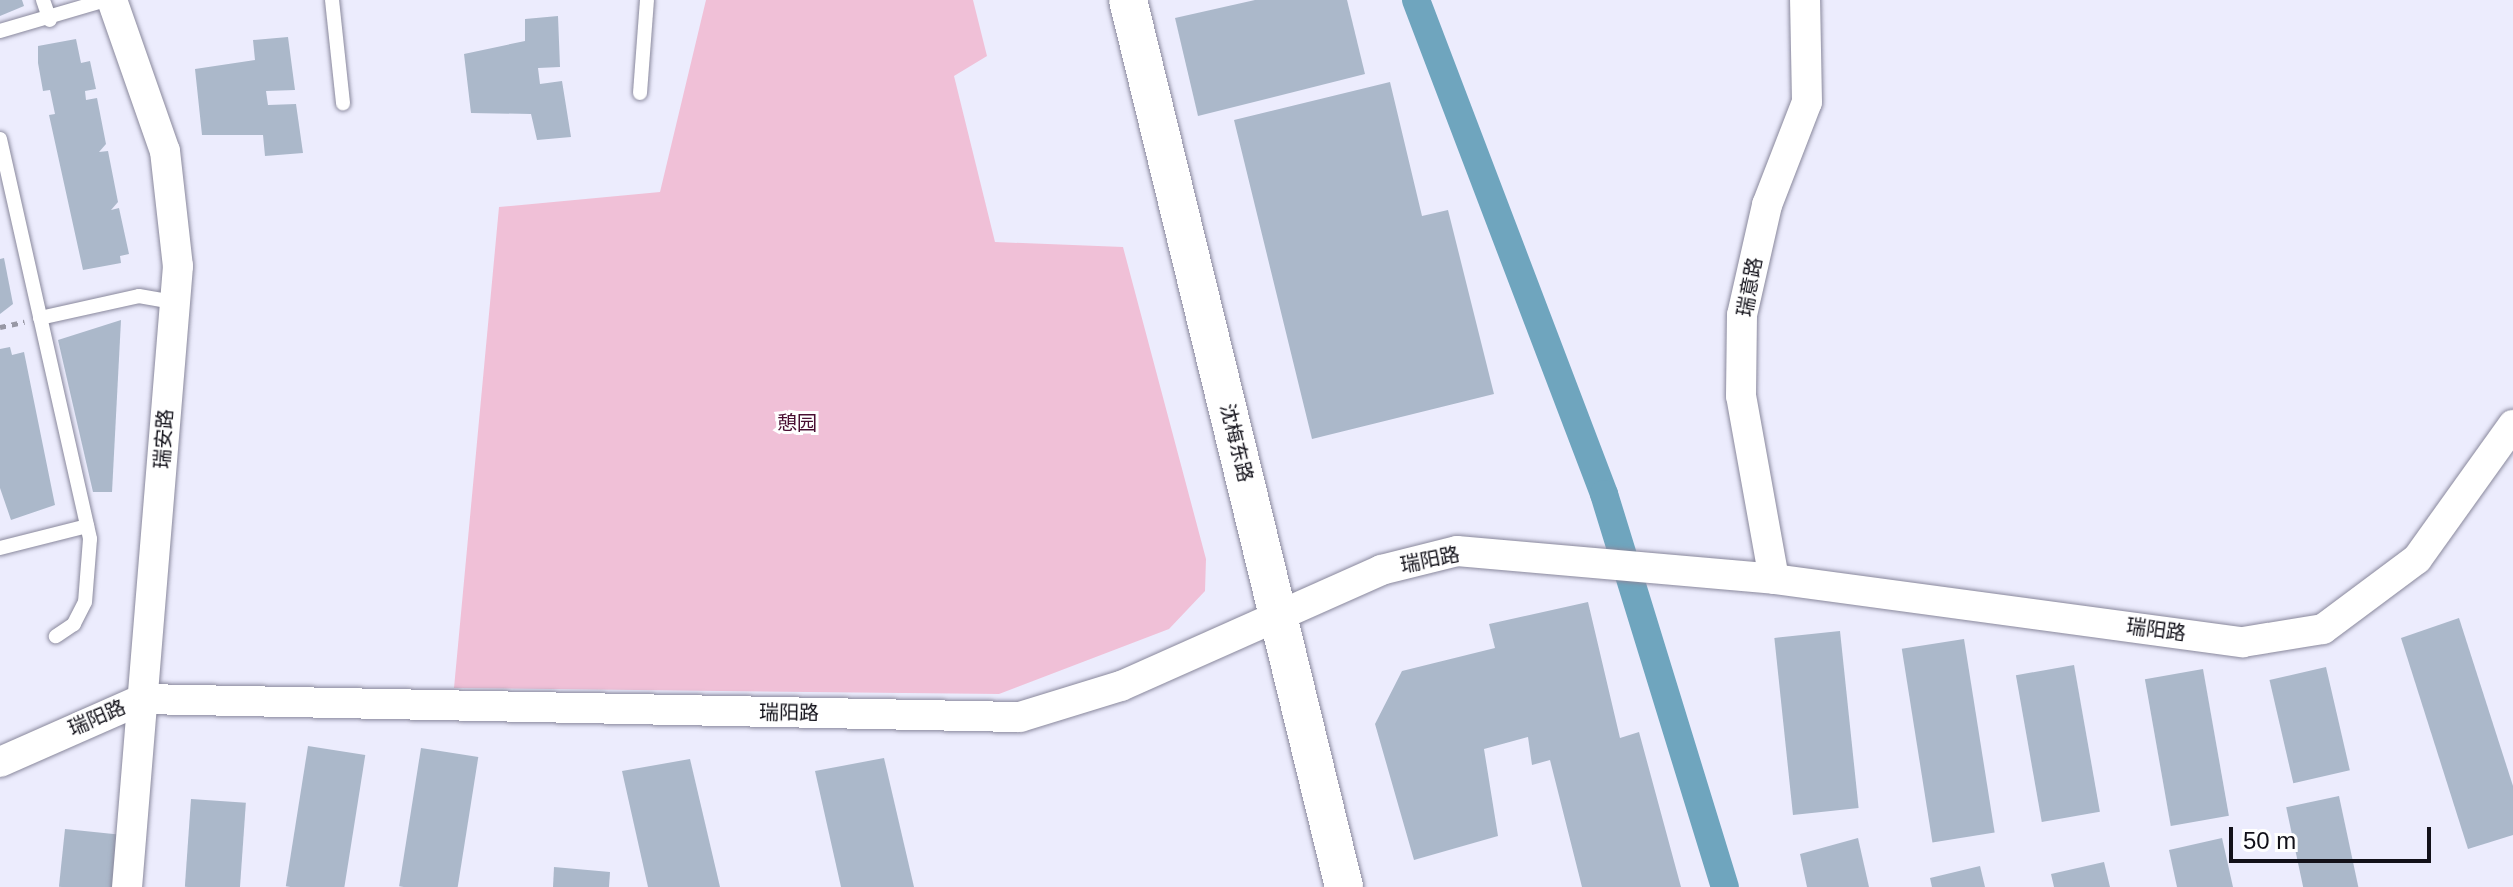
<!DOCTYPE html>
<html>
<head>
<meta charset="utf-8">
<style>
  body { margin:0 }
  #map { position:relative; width:2513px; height:887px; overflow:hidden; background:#ececfd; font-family:Helvetica,"Noto Sans SC",sans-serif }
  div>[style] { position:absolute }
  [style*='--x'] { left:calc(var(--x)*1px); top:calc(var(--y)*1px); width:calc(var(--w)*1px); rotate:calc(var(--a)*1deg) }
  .green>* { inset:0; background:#f0c0d7 }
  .canal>* { height:28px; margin:-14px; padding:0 14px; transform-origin:14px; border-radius:14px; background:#6fa5be }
  .building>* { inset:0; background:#abb8ca; transform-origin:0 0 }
  .path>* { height:5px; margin-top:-2.5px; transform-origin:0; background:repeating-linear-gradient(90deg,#9898a5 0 6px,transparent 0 12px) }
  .roads { filter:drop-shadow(0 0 2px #89889c) drop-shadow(0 0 2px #89889c) }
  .service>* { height:14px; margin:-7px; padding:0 7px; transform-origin:7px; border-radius:7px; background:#fff }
  .minor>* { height:30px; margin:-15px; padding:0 15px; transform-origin:15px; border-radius:15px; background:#fff }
  .tertiary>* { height:38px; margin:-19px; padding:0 19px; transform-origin:19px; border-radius:19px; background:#fff }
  span { translate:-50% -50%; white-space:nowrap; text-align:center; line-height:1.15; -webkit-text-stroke:6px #fff; paint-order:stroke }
  .street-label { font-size:20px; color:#121119 }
  .park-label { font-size:20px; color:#490e32 }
  .scale { position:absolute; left:2229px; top:827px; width:202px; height:36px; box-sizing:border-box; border:4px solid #121119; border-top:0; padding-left:10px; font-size:24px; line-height:28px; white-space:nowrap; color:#121119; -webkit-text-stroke:6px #fff; paint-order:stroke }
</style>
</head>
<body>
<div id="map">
  <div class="green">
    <div style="clip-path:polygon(706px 0,973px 0,987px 56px,954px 76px,995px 242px,1123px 247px,1206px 559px,1205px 591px,1169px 629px,999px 694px,454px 688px,499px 207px,660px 192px)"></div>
  </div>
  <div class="canal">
    <div style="--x:1416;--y:0;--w:529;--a:69.16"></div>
    <div style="--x:1604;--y:494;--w:411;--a:72.9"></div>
  </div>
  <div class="building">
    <div style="clip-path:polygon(0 0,22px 0,24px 6px,0 16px)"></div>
    <div style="clip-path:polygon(1255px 0,1347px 0,1365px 74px,1198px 116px,1175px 18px)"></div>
    <div style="clip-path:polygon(558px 16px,560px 67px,538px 68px,540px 84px,562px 81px,571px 137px,537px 140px,531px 114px,471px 113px,464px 54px,525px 41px,525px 19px)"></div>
    <div style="clip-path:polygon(288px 37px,295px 90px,266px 91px,268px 105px,296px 104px,303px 153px,265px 156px,263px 135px,202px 135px,195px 69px,255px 60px,253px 40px)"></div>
    <div style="clip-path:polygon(76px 39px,81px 63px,90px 61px,96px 89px,85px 91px,86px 100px,97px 98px,106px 144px,99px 152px,108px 151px,118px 202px,111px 210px,119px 208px,129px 254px,120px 256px,121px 263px,83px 270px,49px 115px,55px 114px,50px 90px,43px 91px,38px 63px,38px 46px)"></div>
    <div style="clip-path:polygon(1390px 82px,1422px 216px,1448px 210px,1494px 394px,1312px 439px,1234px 120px)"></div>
    <div style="clip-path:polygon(4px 258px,13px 304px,0 314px,0 259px)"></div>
    <div style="clip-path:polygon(121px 320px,112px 492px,93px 492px,58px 340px)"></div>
    <div style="clip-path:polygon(10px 347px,12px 355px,24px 352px,55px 505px,11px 520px,0 488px,0 349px)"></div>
    <div style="clip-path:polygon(1588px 602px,1620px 738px,1639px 732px,1681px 887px,1582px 887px,1550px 760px,1532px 765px,1528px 737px,1484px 749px,1498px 836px,1414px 860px,1375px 724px,1402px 671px,1495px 648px,1489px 624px)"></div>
    <div style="clip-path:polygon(2459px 618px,2513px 786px,2513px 835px,2468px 849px,2401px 638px)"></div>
    <div style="left:1840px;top:631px;width:178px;height:66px;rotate:84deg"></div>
    <div style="left:1964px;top:639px;width:196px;height:63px;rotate:81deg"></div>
    <div style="left:2074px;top:665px;width:149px;height:59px;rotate:80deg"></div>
    <div style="left:2326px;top:667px;width:106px;height:58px;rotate:77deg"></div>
    <div style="left:2203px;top:669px;width:149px;height:59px;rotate:80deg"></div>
    <div style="left:308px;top:746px;width:58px;height:142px;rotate:9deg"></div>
    <div style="left:421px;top:748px;width:58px;height:140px;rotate:9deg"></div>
    <div style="clip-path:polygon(884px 758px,914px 887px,841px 887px,815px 771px)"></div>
    <div style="clip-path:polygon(690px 759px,720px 887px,648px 887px,622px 771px)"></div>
    <div style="left:2339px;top:796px;width:93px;height:54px;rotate:78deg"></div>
    <div style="left:191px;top:799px;width:55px;height:88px;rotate:4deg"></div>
    <div style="left:65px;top:829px;width:56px;height:58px;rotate:6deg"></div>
    <div style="clip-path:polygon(1858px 838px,1869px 887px,1807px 887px,1800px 854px)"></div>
    <div style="clip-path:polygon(2222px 838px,2233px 887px,2177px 887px,2169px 850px)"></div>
    <div style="clip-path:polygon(2104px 862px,2110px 887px,2054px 887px,2051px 874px)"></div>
    <div style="clip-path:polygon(1980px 866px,1985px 887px,1932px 887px,1930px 878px)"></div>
    <div style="clip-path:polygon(554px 867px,610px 872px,609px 887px,553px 887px)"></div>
  </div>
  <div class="path">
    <div style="--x:0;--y:327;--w:25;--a:-12"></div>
  </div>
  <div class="roads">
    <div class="service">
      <div style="--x:43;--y:0;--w:21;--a:71"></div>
      <div style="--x:332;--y:0;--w:104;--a:83.9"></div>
      <div style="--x:0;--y:31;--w:110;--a:-16.3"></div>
      <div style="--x:640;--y:93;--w:93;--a:-85.7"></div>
      <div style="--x:0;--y:139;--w:410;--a:77.3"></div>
      <div style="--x:90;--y:539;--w:63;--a:94.5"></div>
      <div style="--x:85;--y:602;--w:25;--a:117"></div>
      <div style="--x:74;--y:624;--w:22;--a:146"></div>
      <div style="--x:40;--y:318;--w:101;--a:-12.5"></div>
      <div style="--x:139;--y:296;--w:36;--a:10"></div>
      <div style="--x:0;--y:548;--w:90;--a:-14.2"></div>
    </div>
    <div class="minor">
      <div style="--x:112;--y:0;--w:160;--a:70.7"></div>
      <div style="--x:165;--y:151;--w:116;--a:83.6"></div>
      <div style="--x:178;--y:266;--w:623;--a:94.69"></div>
      <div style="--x:1774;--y:579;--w:186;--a:-100.2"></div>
      <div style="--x:1741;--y:396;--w:81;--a:-89.3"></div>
      <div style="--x:1742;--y:315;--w:113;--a:-77.2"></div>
      <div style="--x:1767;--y:205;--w:110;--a:-68.8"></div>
      <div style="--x:1807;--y:102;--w:102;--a:-91.1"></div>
      <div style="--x:0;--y:762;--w:156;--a:-23.8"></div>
      <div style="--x:143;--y:699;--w:877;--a:1.18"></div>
      <div style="--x:1020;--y:717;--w:106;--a:-17.1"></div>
      <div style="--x:1121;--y:686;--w:285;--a:-24"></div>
      <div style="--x:1381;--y:570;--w:78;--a:-14"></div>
      <div style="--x:1457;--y:551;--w:318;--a:5"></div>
      <div style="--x:1774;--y:579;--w:473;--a:7.7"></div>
      <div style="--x:2243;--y:642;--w:81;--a:-9.2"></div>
      <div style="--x:2323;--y:629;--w:117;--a:-36.7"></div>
      <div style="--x:2417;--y:559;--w:165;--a:-54.4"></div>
    </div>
    <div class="tertiary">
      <div style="--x:1128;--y:0;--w:913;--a:76.31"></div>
    </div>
  </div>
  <div class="street-label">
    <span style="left:1750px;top:287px;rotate:-79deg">瑞意路</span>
    <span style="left:164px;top:439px;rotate:-86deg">瑞安路</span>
    <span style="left:1236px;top:443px;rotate:76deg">沈梅东路</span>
    <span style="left:1430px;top:560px;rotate:-11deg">瑞阳路</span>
    <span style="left:2156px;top:630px;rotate:8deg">瑞阳路</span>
    <span style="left:789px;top:713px;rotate:1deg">瑞阳路</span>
    <span style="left:97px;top:718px;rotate:-23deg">瑞阳路</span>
  </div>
  <div class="park-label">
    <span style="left:797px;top:423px">憩园</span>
  </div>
  <div class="scale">50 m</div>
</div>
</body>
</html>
